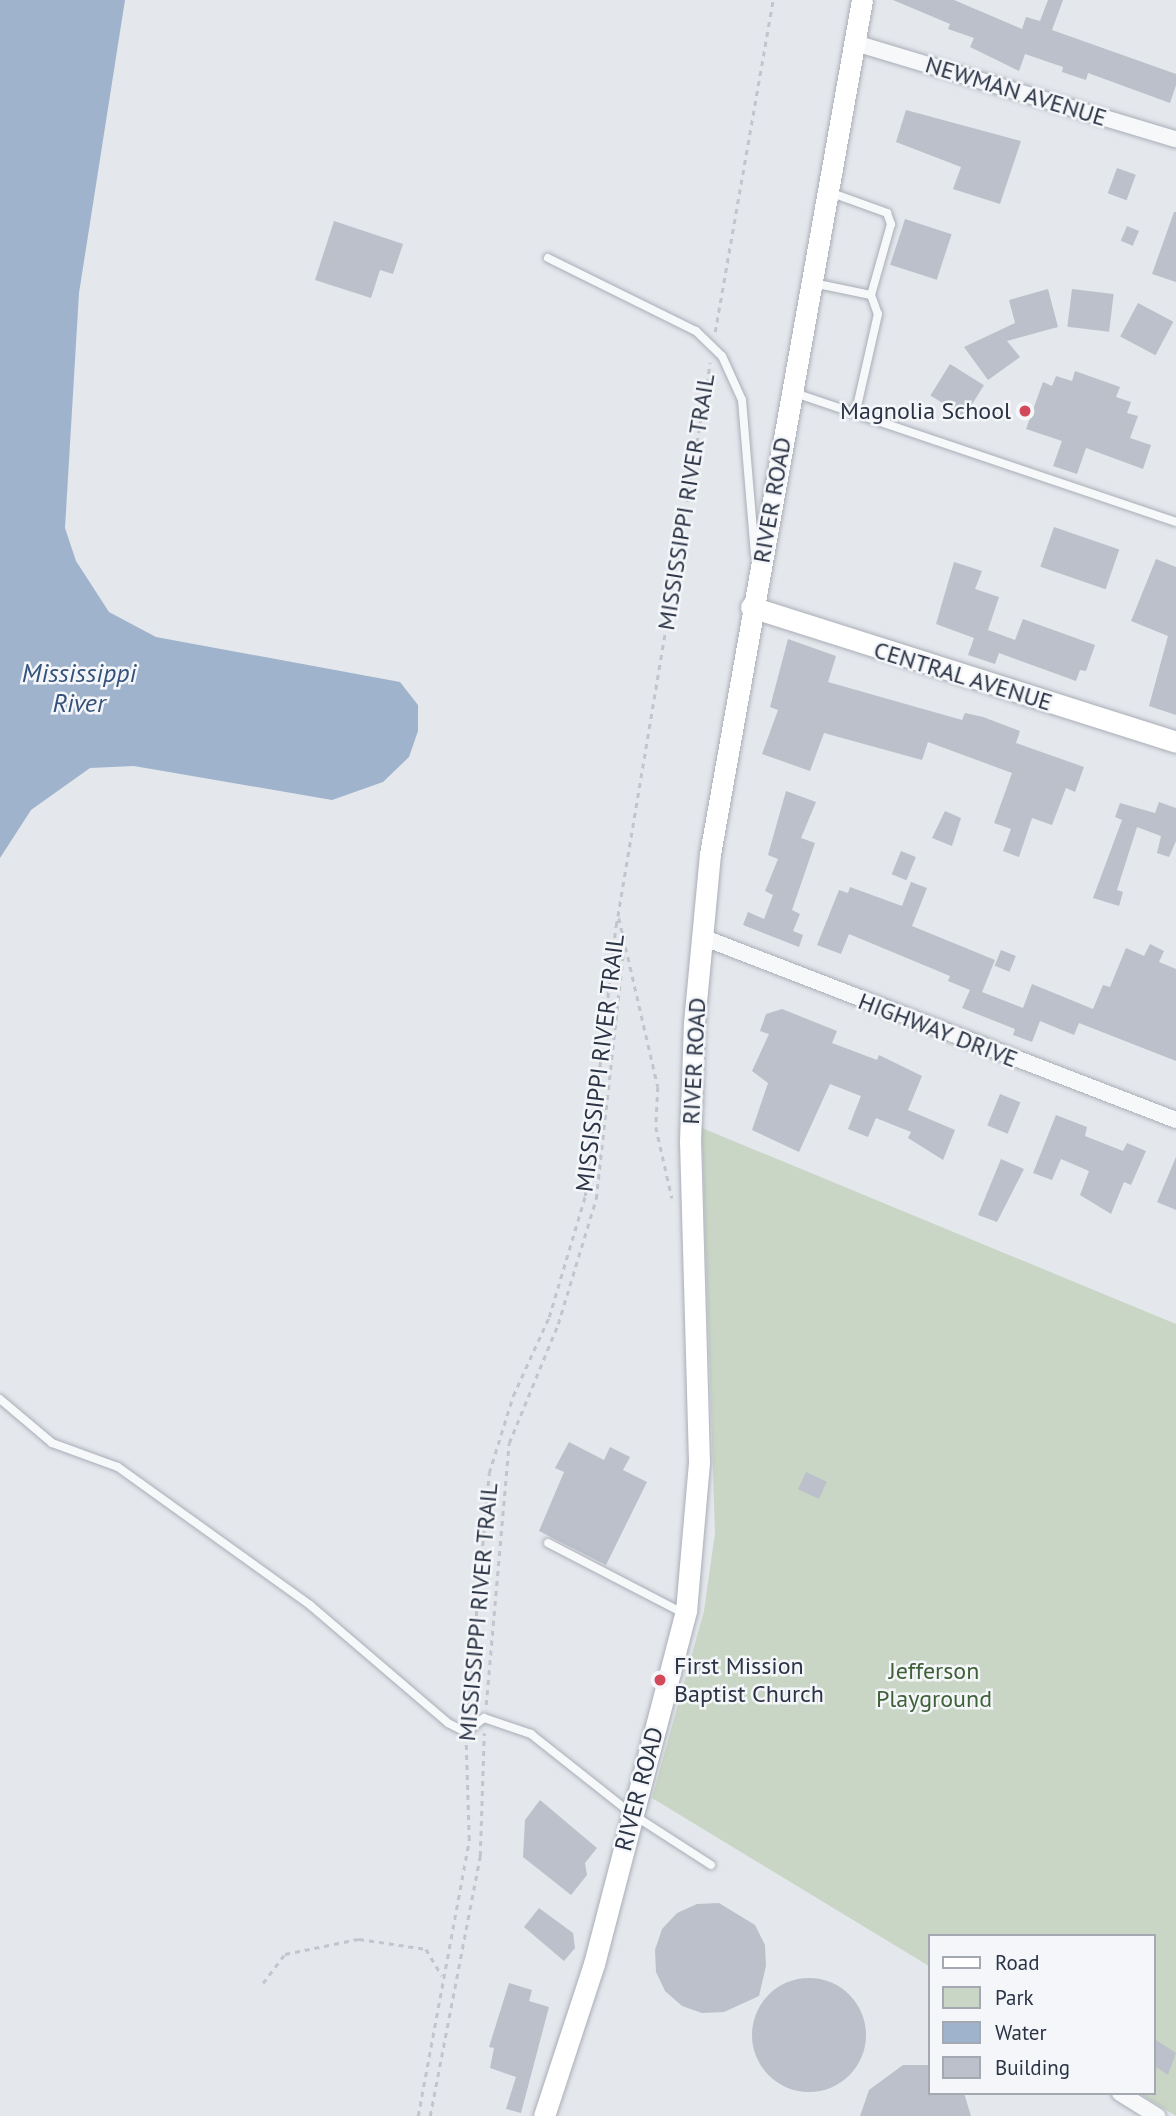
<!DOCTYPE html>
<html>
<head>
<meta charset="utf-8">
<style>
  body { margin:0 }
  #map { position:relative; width:1176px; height:2116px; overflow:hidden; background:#e4e7ec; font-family:"PT Sans",sans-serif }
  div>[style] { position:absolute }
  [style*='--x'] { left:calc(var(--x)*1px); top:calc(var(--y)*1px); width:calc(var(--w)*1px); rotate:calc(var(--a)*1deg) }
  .green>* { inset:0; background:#c9d6c5 }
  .water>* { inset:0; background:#9fb4cc }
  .building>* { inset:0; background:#bbc0ca; transform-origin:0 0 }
  .round { border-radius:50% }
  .path>* { height:2.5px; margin-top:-1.25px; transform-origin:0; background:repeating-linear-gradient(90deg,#c2c5cb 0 5px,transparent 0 10px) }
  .roads { filter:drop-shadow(0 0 2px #a9aeb7) drop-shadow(0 0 2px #a9aeb7) }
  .lane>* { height:8px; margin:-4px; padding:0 4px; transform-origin:4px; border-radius:4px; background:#f7f8fa }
  .street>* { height:16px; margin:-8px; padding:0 8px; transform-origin:8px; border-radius:8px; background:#f7f8fa }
  .secondary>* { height:21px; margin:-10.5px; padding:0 10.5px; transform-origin:10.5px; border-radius:10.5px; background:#fff }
  .dots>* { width:19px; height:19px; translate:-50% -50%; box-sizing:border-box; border:4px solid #f4f6f9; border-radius:50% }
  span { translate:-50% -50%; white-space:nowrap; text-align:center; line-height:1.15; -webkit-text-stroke:5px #f4f6f9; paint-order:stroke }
  .street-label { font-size:24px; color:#2b3445 }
  .poi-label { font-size:24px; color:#2b3445 }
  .right { translate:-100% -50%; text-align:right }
  .left { translate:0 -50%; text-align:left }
  .park-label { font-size:24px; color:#3f6138 }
  .water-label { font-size:26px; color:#34527a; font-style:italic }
  .legend { position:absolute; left:928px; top:1934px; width:228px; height:161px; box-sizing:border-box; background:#f4f6f9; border:2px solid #a4a8b1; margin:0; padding:9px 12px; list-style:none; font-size:21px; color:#2b3445 }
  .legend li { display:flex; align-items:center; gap:14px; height:35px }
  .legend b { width:35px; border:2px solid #a4a8b1 }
</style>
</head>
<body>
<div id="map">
  <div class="green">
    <div style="clip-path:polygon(702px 1128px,1176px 1324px,1176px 2116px,1139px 2093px,1153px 2093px,1153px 1936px,929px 1936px,929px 1966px,652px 1798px,704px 1611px,715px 1533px)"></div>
  </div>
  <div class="water">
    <div style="clip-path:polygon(0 0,125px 0,79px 293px,65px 528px,76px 561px,109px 612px,156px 637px,400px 682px,418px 705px,418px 731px,409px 757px,383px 782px,332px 800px,134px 766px,90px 768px,31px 810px,0 858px)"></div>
  </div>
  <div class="building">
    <div style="clip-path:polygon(893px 0,954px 0,1022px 29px,1026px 17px,1040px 21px,1048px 0,1063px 0,1052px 30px,1176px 74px,1176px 85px,1170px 103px,1088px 73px,1086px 80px,1062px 72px,1063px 67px,1025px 54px,1019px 71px,970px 47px,974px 38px,948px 29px,950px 24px)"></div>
    <div style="clip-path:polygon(906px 110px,1021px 141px,1000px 204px,953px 189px,961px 167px,896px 142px)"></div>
    <div style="left:1117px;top:168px;width:20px;height:27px;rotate:20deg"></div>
    <div style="clip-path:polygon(1174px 212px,1176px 212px,1176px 282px,1152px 274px)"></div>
    <div style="left:905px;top:219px;width:49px;height:48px;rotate:18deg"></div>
    <div style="clip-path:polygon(334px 221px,403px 244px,393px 274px,380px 270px,371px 298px,315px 280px)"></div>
    <div style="left:1127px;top:226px;width:13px;height:16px;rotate:23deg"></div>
    <div style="clip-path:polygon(1048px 289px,1058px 327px,1007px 341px,1020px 357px,988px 380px,964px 347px,1015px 323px,1009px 300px)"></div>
    <div style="left:1072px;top:289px;width:42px;height:38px;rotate:7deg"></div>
    <div style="left:1138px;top:303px;width:40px;height:38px;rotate:28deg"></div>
    <div style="left:950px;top:364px;width:40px;height:37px;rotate:32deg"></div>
    <div style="clip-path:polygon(1075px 371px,1120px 387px,1116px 397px,1131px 402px,1127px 413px,1138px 416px,1130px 438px,1151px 445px,1143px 469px,1086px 448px,1077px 474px,1053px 466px,1062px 441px,1026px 429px,1043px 382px,1052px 386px,1056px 376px,1072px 381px)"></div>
    <div style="left:1054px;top:527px;width:69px;height:42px;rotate:19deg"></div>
    <div style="clip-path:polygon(1156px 559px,1176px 567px,1176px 715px,1149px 706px,1168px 636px,1131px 621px)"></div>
    <div style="clip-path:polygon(954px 562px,982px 571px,975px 589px,999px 597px,988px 630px,1015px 640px,1023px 619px,1095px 645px,1086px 671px,1080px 670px,1076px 681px,999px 653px,995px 664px,968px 655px,974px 638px,936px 624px)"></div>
    <div style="clip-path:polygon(788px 639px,836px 656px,828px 682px,962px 720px,965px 713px,983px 717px,1020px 731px,1016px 743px,1084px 767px,1075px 792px,1066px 788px,1052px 825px,1032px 818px,1019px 857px,1003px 851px,1011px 829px,994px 823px,1012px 773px,928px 742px,922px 760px,824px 733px,810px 771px,762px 754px,778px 710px,770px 707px)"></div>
    <div style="clip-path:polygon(786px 791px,816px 802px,801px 838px,815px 843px,792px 910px,800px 914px,793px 931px,803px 935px,799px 947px,743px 925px,748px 912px,764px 919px,773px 895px,765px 891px,778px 859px,768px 855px)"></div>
    <div style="clip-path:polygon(1159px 802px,1176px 808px,1176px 841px,1169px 857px,1157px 853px,1161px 836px,1137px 827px,1117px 890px,1123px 892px,1119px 906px,1093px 898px,1122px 820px,1115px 817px,1120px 803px,1155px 813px)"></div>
    <div style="clip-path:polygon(945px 811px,961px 818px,952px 846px,932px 838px)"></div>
    <div style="left:901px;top:851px;width:16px;height:25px;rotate:22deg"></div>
    <div style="clip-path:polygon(911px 882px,927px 888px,912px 926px,995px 960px,982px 992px,1023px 1008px,1032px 984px,1093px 1009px,1103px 985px,1110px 987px,1126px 948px,1144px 956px,1150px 944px,1164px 951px,1159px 962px,1176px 969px,1176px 1061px,1079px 1023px,1074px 1035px,1040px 1021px,1032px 1042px,1013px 1035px,1015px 1029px,962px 1008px,970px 990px,948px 981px,950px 976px,849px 934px,841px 954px,817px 945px,839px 890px,848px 893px,850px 887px,902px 906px)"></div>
    <div style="left:1001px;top:950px;width:16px;height:17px;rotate:22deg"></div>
    <div style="clip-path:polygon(782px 1009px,837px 1031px,832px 1043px,877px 1060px,879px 1055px,922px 1076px,908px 1110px,955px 1130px,943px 1160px,908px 1138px,911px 1132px,876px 1118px,868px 1137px,848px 1129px,861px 1096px,830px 1084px,799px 1152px,752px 1130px,768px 1083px,752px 1071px,769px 1034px,760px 1031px,766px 1014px)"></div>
    <div style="left:1000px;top:1094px;width:22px;height:34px;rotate:22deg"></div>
    <div style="clip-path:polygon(1056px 1115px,1087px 1127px,1085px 1136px,1123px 1151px,1127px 1143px,1146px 1151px,1131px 1185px,1124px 1182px,1111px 1214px,1080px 1195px,1089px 1171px,1061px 1159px,1052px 1180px,1033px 1173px)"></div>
    <div style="clip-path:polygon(1176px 1157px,1176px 1210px,1157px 1202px)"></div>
    <div style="clip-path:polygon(1001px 1159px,1024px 1169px,997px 1222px,978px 1215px)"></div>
    <div style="clip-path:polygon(569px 1442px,604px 1460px,610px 1447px,630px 1457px,623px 1470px,647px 1482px,606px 1565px,539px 1531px,564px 1472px,555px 1468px)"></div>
    <div style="left:806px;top:1472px;width:23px;height:19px;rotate:25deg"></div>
    <div style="clip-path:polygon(540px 1800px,597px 1848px,585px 1863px,587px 1875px,571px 1895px,523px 1857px,525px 1820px)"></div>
    <div style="clip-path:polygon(719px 1903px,755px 1925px,765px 1945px,766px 1966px,759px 1996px,724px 2012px,702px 2013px,682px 2006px,665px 1991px,656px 1972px,655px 1950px,662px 1929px,677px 1913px,697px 1904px)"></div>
    <div style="clip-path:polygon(539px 1908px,573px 1933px,575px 1948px,564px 1961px,524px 1927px)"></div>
    <div class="round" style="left:752px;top:1978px;width:114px;height:114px"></div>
    <div style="clip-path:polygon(509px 1983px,532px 1990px,529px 2001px,549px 2007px,521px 2113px,506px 2109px,516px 2077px,490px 2068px,494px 2048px,489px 2047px)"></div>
    <div style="clip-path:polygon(1153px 2038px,1176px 2053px,1168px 2075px,1153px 2065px)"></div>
    <div style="clip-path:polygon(903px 2065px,929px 2065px,929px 2093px,964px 2093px,971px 2116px,860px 2116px,869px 2090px)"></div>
  </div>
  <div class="path">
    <div style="--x:715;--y:332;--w:337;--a:-80.1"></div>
    <div style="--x:619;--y:918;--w:173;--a:77"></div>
    <div style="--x:658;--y:1087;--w:40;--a:92.9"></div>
    <div style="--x:656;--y:1127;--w:73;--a:77.3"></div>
    <div style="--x:486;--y:1705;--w:263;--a:-85"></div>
    <div style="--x:509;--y:1443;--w:129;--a:-67.6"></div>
    <div style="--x:558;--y:1324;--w:131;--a:-73.1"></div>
    <div style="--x:596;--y:1199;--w:266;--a:-83.7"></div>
    <div style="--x:467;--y:1715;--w:243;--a:-84.8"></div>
    <div style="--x:489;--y:1473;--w:81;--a:-72.7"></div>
    <div style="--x:513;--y:1396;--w:87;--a:-65.5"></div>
    <div style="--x:549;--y:1317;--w:126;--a:-73.4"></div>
    <div style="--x:585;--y:1196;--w:272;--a:-83.5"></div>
    <div style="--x:616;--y:926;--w:571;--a:-80.52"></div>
    <div style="--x:263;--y:1983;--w:36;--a:-53"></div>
    <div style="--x:285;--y:1954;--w:76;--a:-11.5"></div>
    <div style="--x:359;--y:1939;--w:68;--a:8.5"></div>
    <div style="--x:426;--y:1949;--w:31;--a:59"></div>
    <div style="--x:418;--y:2116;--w:281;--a:-79.5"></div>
    <div style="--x:469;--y:1840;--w:97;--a:-91.8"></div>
    <div style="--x:430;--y:2116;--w:265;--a:-79.1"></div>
    <div style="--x:480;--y:1856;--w:123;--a:-88.1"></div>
  </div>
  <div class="roads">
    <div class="lane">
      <div style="--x:829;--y:192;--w:62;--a:19.9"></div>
      <div style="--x:887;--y:213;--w:12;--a:70"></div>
      <div style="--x:891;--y:224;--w:74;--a:105.7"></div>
      <div style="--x:548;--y:258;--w:165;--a:26.3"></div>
      <div style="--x:696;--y:331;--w:36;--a:44"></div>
      <div style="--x:722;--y:356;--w:48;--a:65.6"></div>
      <div style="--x:742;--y:400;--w:155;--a:85.2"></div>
      <div style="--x:813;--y:283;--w:59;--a:11.7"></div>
      <div style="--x:871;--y:295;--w:20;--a:70"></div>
      <div style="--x:878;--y:314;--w:99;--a:102.8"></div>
      <div style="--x:792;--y:392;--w:405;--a:18.7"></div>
      <div style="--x:0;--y:1399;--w:68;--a:40.2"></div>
      <div style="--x:52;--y:1443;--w:70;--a:20"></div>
      <div style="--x:118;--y:1467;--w:236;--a:35.7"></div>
      <div style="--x:310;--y:1605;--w:182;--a:40.5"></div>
      <div style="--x:448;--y:1723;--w:20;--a:27"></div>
      <div style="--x:466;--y:1732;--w:23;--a:-38"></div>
      <div style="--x:484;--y:1718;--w:50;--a:18.8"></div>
      <div style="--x:531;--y:1734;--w:129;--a:38.4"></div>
      <div style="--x:632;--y:1814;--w:94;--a:32.8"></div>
      <div style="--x:548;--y:1543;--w:154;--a:27.4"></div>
    </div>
    <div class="street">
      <div style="--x:855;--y:43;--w:335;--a:16.7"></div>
      <div style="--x:702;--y:937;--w:508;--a:21.11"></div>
      <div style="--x:1120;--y:2093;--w:44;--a:31.9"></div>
    </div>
    <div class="secondary">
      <div style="--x:751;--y:607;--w:446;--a:17.6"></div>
      <div style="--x:544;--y:2116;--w:160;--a:-71.8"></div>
      <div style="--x:594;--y:1964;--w:365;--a:-75.4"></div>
      <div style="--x:686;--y:1611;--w:150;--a:-85"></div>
      <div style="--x:699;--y:1462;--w:320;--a:-91.6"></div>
      <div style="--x:690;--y:1142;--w:119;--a:-88.1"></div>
      <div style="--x:694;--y:1023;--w:170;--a:-84.6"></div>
      <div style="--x:710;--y:854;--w:867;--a:-79.91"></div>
    </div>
  </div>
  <div class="dots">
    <div style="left:1025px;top:411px;background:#d1495b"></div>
    <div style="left:660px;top:1680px;background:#d1495b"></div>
  </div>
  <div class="street-label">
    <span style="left:1016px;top:91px;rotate:17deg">NEWMAN AVENUE</span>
    <span style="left:772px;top:500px;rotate:-80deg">RIVER ROAD</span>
    <span style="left:686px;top:502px;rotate:-81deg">MISSISSIPPI RIVER TRAIL</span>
    <span style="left:963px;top:676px;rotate:17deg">CENTRAL AVENUE</span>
    <span style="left:938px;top:1030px;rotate:21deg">HIGHWAY DRIVE</span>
    <span style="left:694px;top:1061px;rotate:-87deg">RIVER ROAD</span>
    <span style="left:600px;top:1063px;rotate:-83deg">MISSISSIPPI RIVER TRAIL</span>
    <span style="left:478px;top:1612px;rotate:-85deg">MISSISSIPPI RIVER TRAIL</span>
    <span style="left:639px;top:1789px;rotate:-75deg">RIVER ROAD</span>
  </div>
  <div class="poi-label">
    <span class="right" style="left:1011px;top:411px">Magnolia School</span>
    <span class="left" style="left:674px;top:1680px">First Mission<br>Baptist Church</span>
  </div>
  <div class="park-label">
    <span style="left:934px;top:1685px">Jefferson<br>Playground</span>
  </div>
  <div class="water-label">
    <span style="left:79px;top:688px">Mississippi<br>River</span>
  </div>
  <ul class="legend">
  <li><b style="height:9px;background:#fff"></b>Road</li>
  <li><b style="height:19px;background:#c9d6c5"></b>Park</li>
  <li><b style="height:19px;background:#9fb4cc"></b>Water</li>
  <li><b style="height:19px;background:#bbc0ca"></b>Building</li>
  </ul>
</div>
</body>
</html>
